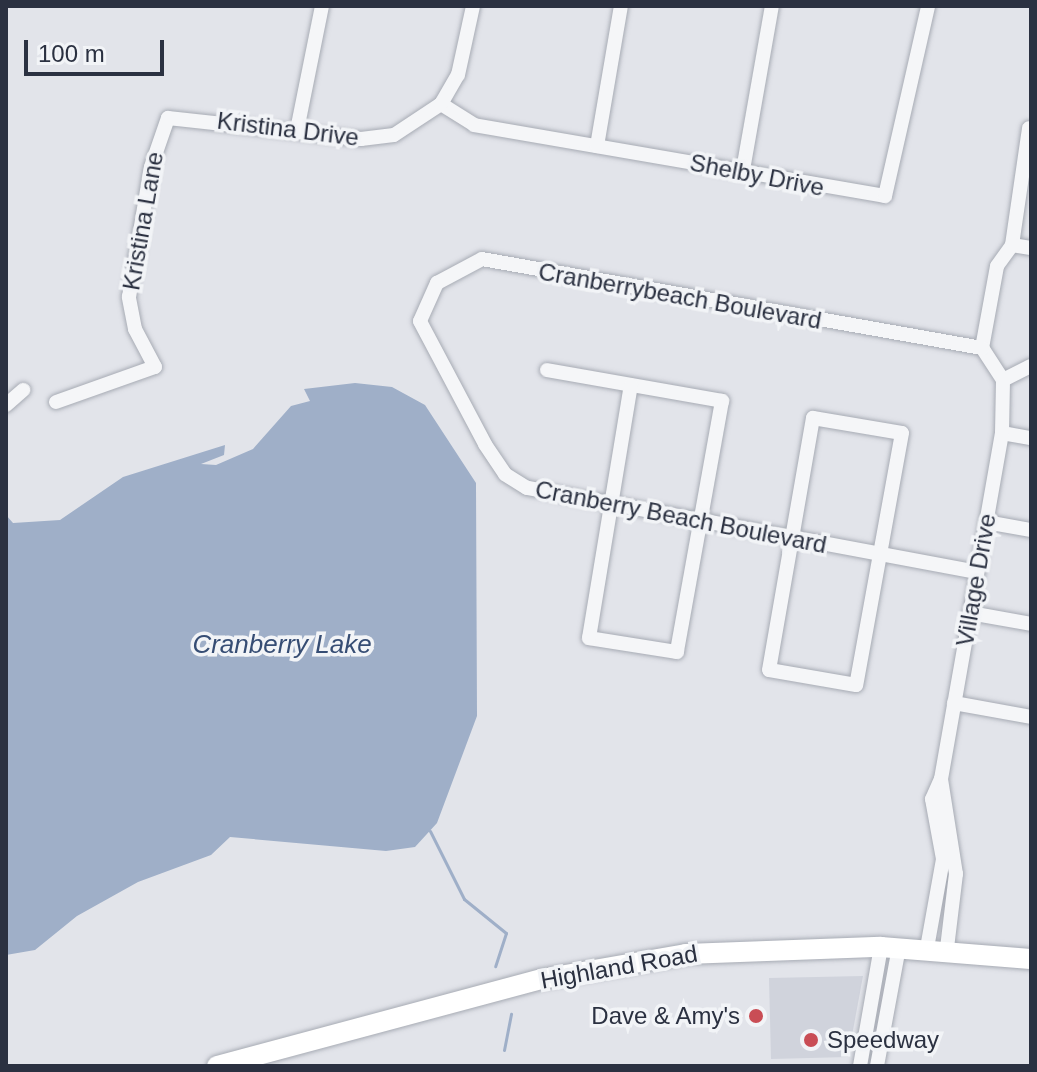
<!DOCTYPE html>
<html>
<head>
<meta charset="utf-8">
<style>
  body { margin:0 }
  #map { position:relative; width:1037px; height:1072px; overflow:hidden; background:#e2e4ea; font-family:Arial,sans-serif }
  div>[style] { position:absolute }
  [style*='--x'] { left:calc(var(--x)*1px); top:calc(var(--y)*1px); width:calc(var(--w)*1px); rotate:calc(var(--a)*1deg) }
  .built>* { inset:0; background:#d0d3dc }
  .water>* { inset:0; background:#9fafc8 }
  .stream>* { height:3px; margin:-1.5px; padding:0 1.5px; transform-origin:1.5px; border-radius:1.5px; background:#9fafc8 }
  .roads { filter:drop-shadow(0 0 2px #a7abb4) drop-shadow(0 0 2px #a7abb4) }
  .minor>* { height:14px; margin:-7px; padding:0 7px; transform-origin:7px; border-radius:7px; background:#f5f6f8 }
  .highway>* { height:20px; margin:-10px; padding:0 10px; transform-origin:10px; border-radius:10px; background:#fff }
  .dots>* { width:22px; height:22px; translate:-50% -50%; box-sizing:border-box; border:4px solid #f2f4f7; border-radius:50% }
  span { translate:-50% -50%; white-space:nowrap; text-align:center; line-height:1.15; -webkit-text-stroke:7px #f2f4f7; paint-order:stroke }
  .street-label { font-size:24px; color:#2b3141 }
  .poi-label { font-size:24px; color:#2b3141 }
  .right { translate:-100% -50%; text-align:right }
  .left { translate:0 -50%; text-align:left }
  .water-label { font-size:26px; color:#364d74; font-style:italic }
  .frame { position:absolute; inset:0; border:8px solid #2b3141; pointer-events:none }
  .scale { position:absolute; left:24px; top:40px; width:140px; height:36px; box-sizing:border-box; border:4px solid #2b3141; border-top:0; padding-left:10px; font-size:24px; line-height:28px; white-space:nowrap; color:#2b3141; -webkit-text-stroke:6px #f2f4f7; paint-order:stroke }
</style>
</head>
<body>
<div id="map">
  <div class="built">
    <div style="clip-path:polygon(863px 976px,848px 1057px,771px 1059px,769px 978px)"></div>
  </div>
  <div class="water">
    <div style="clip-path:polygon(355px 383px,392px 387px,425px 405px,476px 483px,477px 716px,437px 823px,415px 847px,386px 851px,230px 837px,211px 855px,138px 882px,77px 916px,35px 950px,6px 955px,6px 515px,13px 523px,60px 520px,123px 477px,225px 445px,224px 455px,201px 464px,216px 465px,253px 449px,291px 406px,310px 401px,304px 389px)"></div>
  </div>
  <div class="stream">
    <div style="--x:430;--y:831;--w:76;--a:63.4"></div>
    <div style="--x:464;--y:899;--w:54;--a:39"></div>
    <div style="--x:506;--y:933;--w:35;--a:108"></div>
    <div style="--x:504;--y:1050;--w:37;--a:-79"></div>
  </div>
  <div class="roads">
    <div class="minor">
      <div style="--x:441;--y:104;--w:39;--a:32"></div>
      <div style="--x:474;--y:125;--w:417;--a:9.8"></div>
      <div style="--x:885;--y:196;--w:195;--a:-77.2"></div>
      <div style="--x:297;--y:130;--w:126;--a:-78.6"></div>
      <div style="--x:597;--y:146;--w:142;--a:-80.3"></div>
      <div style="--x:743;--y:170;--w:167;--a:-80"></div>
      <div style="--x:1012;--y:245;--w:118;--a:-81.7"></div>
      <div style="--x:1012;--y:245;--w:19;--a:9"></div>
      <div style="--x:547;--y:370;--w:178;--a:10"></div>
      <div style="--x:722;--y:401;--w:255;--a:100.2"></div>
      <div style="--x:677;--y:652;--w:89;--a:-171"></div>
      <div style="--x:589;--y:638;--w:256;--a:-80.6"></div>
      <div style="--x:1003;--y:380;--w:38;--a:-123"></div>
      <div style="--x:982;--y:348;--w:83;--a:-79.6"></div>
      <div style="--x:997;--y:266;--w:26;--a:-54"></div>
      <div style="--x:1003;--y:380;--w:31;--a:-27"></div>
      <div style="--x:56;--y:402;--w:105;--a:-19.5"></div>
      <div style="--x:155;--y:367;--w:43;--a:-117.8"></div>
      <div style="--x:135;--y:329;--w:33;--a:-101"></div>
      <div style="--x:129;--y:297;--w:132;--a:-80.4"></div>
      <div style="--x:151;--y:167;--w:52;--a:-70.9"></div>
      <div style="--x:168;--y:118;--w:194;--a:6.2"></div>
      <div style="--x:361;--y:139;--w:33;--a:-7"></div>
      <div style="--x:394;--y:135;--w:56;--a:-33.4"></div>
      <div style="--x:441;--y:104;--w:34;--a:-60"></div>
      <div style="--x:458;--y:75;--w:71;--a:-77.7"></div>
      <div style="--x:6;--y:405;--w:23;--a:-41"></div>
      <div style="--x:813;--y:418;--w:90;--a:9.6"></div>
      <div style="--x:902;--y:433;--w:256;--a:100.3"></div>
      <div style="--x:856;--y:685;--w:88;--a:-170.2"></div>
      <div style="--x:769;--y:670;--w:256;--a:-80.1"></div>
      <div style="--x:1002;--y:433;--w:29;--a:10"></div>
      <div style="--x:986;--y:522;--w:46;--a:10.1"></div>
      <div style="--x:977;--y:572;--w:458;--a:-169.4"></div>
      <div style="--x:527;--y:488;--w:26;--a:-148"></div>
      <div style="--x:505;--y:474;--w:36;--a:-124"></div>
      <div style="--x:485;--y:444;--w:139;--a:-117.9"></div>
      <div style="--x:420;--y:321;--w:42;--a:-65.9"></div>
      <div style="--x:437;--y:283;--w:51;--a:-28.1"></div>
      <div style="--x:482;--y:259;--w:508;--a:10.09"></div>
      <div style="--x:970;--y:613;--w:62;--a:10.2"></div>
      <div style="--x:954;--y:703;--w:78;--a:10.3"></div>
      <div style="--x:927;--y:948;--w:90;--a:-79.8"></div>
      <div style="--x:943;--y:859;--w:61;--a:-100.4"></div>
      <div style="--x:932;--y:799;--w:22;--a:-66"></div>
      <div style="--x:947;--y:948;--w:75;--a:-83.1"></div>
      <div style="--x:956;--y:874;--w:96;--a:-99"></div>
      <div style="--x:941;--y:779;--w:351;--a:-80"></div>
      <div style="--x:1002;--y:433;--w:53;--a:-88.9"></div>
      <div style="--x:860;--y:1066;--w:121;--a:-80"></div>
      <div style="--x:877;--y:1066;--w:121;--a:-79.5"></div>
    </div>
    <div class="highway">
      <div style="--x:217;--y:1066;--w:336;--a:-15"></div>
      <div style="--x:542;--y:979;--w:146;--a:-9.8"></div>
      <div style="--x:686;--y:954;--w:195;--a:-2.1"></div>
      <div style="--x:881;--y:947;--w:150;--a:4.6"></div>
    </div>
  </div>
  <div class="dots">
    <div style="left:756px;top:1016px;background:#c94d55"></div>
    <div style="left:811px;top:1040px;background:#c94d55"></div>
  </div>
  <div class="street-label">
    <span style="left:288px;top:129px;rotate:7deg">Kristina Drive</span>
    <span style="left:757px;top:175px;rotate:11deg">Shelby Drive</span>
    <span style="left:143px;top:221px;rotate:-80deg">Kristina Lane</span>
    <span style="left:680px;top:296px;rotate:10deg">Cranberrybeach Boulevard</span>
    <span style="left:681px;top:517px;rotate:11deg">Cranberry Beach Boulevard</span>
    <span style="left:976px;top:580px;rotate:-80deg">Village Drive</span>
    <span style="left:619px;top:967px;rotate:-10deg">Highland Road</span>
  </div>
  <div class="poi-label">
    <span class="right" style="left:740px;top:1016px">Dave &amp; Amy's</span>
    <span class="left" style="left:827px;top:1040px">Speedway</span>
  </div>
  <div class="water-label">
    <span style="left:282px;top:645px">Cranberry Lake</span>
  </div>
  <div class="frame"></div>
  <div class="scale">100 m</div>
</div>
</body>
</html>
